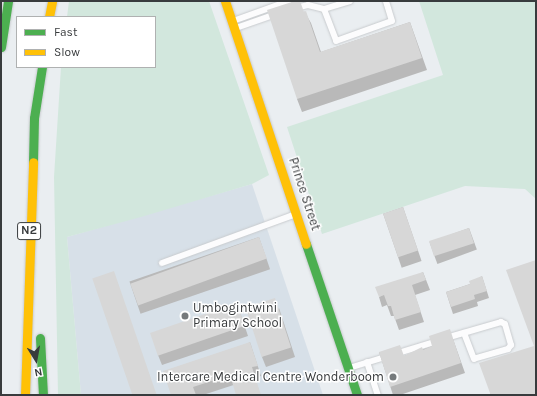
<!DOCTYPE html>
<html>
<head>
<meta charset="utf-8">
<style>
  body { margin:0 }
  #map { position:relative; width:537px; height:396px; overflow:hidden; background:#eaeef1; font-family:Karla,sans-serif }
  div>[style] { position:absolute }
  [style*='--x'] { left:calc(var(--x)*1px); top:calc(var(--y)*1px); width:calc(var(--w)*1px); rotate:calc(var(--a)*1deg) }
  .built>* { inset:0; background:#d7e0e8 }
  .green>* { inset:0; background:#d2e7dd }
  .roads { filter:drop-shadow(0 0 1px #c8cbce) drop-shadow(0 0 1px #c8cbce) }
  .lane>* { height:6px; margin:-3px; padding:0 3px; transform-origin:3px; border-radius:3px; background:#fcfcfd }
  .fast>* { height:9px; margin:-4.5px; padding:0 4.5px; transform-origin:4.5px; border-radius:4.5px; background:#4caf50 }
  .slow>* { height:9px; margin:-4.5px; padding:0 4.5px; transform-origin:4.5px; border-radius:4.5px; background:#ffc107 }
  .wall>* { inset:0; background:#b9b9b9; transform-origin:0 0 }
  .building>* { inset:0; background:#d7d7d7; transform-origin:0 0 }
  .dots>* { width:11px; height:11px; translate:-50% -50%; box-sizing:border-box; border:2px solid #fff; border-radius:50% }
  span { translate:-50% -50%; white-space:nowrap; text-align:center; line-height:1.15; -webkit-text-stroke:3px #fff; paint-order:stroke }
  .shield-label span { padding:1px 3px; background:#fff; border:1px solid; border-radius:3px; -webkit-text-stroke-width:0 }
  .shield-label { font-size:12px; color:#383b3d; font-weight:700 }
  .street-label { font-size:13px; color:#383b3d }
  .poi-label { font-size:13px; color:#383b3d }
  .left { translate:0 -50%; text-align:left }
  .right { translate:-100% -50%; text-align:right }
  .frame { position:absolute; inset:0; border:2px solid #383b3d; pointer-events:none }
  .legend { position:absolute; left:16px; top:16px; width:140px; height:52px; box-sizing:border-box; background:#fff; border:1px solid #afb1b1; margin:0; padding:5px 7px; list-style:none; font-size:12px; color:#383b3d }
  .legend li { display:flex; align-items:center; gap:8px; height:20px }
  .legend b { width:20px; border:1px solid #afb1b1 }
  .north { position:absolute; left:16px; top:340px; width:40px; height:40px; -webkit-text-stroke:3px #fff; paint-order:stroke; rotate:169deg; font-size:11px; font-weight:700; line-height:16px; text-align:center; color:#383b3d }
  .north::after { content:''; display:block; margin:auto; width:14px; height:18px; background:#383b3d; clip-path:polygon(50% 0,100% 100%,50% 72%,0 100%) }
</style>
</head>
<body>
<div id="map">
  <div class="built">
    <div style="clip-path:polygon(252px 184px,323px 395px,81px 395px,67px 237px)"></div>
  </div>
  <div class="green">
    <div style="clip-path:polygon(69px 1px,209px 1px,269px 175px,252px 184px,141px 217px,67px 237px,81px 395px,58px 395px,54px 177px,61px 67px,155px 67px,155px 17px,67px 17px)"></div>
    <div style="clip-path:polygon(419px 1px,536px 1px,536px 199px,525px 189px,465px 186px,322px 234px,287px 127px,443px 75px)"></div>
  </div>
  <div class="roads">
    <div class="lane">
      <div style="--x:295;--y:8;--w:13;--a:-13"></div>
      <div style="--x:308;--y:5;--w:16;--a:14"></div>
      <div style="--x:324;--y:9;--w:27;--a:-17"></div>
      <div style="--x:324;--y:9;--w:34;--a:69"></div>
      <div style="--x:336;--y:41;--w:59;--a:-19.7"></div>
      <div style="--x:392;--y:21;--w:21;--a:-107"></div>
      <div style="--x:233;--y:21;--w:59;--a:-19.7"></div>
      <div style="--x:236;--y:28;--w:42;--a:-19.3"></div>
      <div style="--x:162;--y:263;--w:143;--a:-20.1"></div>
      <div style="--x:446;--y:338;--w:57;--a:-16.2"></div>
      <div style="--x:501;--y:322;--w:4;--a:27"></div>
      <div style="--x:505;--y:324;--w:22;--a:74"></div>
      <div style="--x:511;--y:345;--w:5;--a:127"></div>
      <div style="--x:508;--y:349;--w:35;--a:164"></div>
      <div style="--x:474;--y:359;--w:28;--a:-111"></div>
      <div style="--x:367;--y:362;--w:35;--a:72"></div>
      <div style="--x:349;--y:368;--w:93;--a:-16.9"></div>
    </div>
    <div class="fast">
      <div style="--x:1;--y:47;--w:47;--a:-81.3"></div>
      <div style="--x:33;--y:162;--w:44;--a:-88.7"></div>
      <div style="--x:34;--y:118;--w:52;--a:-81.1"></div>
      <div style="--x:306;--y:244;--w:159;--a:71.3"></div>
      <div style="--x:40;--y:338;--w:57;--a:87"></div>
    </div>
    <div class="slow">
      <div style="--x:225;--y:1;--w:256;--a:71.6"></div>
      <div style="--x:49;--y:17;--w:16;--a:-79"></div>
      <div style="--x:25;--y:395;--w:233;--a:-88"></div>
    </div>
  </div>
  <div class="wall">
    <div style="clip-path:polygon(304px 11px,311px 23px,321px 52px,410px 22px,427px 70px,302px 112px,297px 99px)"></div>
    <div style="left:403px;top:207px;width:57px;height:21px;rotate:71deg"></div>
    <div style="left:469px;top:228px;width:23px;height:42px;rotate:70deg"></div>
    <div style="left:259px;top:237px;width:34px;height:137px;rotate:71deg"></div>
    <div style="clip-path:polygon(423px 272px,430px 290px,415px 295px,424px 322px,399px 330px,394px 316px,391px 316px,387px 305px,382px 307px,379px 297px)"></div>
    <div style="clip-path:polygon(482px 276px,489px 298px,477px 302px,478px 306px,453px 314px,446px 292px,470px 284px)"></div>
    <div style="clip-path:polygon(237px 303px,248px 336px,162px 365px,158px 355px)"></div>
    <div style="clip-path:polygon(279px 308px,295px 357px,266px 367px,262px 357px)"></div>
    <div style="clip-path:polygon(453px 339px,465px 373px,400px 395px,393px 395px,379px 352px,404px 356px)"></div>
    <div style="clip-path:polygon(250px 342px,261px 376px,203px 395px,171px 395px)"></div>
  </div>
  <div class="building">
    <div style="clip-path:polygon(295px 1px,300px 1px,304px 12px,306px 11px,320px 52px,410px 22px,422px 58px,297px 99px,267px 10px)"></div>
    <div style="left:403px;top:207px;width:46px;height:21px;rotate:71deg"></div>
    <div style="left:469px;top:228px;width:16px;height:42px;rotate:72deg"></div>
    <div style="left:259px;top:237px;width:23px;height:137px;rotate:70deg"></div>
    <div style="clip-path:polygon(536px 260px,536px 395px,490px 395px,490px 393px,479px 363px,534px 346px,506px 270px)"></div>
    <div style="left:114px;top:271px;width:131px;height:23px;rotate:71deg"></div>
    <div style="clip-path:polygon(423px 272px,426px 280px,412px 285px,421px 312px,395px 320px,391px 306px,388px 306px,384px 295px,379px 297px,375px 287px)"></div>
    <div style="clip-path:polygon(482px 276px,487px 291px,474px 295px,475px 299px,451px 307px,446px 292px,470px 284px,469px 281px)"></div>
    <div style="left:275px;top:298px;width:52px;height:31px;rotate:72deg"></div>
    <div style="left:237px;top:303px;width:24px;height:92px;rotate:71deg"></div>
    <div style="clip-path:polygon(450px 329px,461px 363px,390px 387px,379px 352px,400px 345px,404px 356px,422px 347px,423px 350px,432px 346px,429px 336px)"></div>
    <div style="clip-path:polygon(250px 342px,258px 366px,252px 367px,261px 395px,236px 395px,230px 375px,193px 387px,196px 395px,171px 395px,163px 371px)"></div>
  </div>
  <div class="dots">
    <div style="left:185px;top:316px;background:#767a7c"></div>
    <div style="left:393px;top:377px;background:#767a7c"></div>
  </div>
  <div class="shield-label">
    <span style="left:29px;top:231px">N2</span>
  </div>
  <div class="street-label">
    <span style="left:304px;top:194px;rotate:72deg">Prince Street</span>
  </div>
  <div class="poi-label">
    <span class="left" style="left:193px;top:316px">Umbogintwini<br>Primary School</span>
    <span class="right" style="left:384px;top:377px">Intercare Medical Centre Wonderboom</span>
  </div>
  <div class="frame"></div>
  <ul class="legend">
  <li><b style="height:5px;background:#4caf50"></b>Fast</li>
  <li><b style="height:5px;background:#ffc107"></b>Slow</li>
  </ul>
  <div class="north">N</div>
</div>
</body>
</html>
